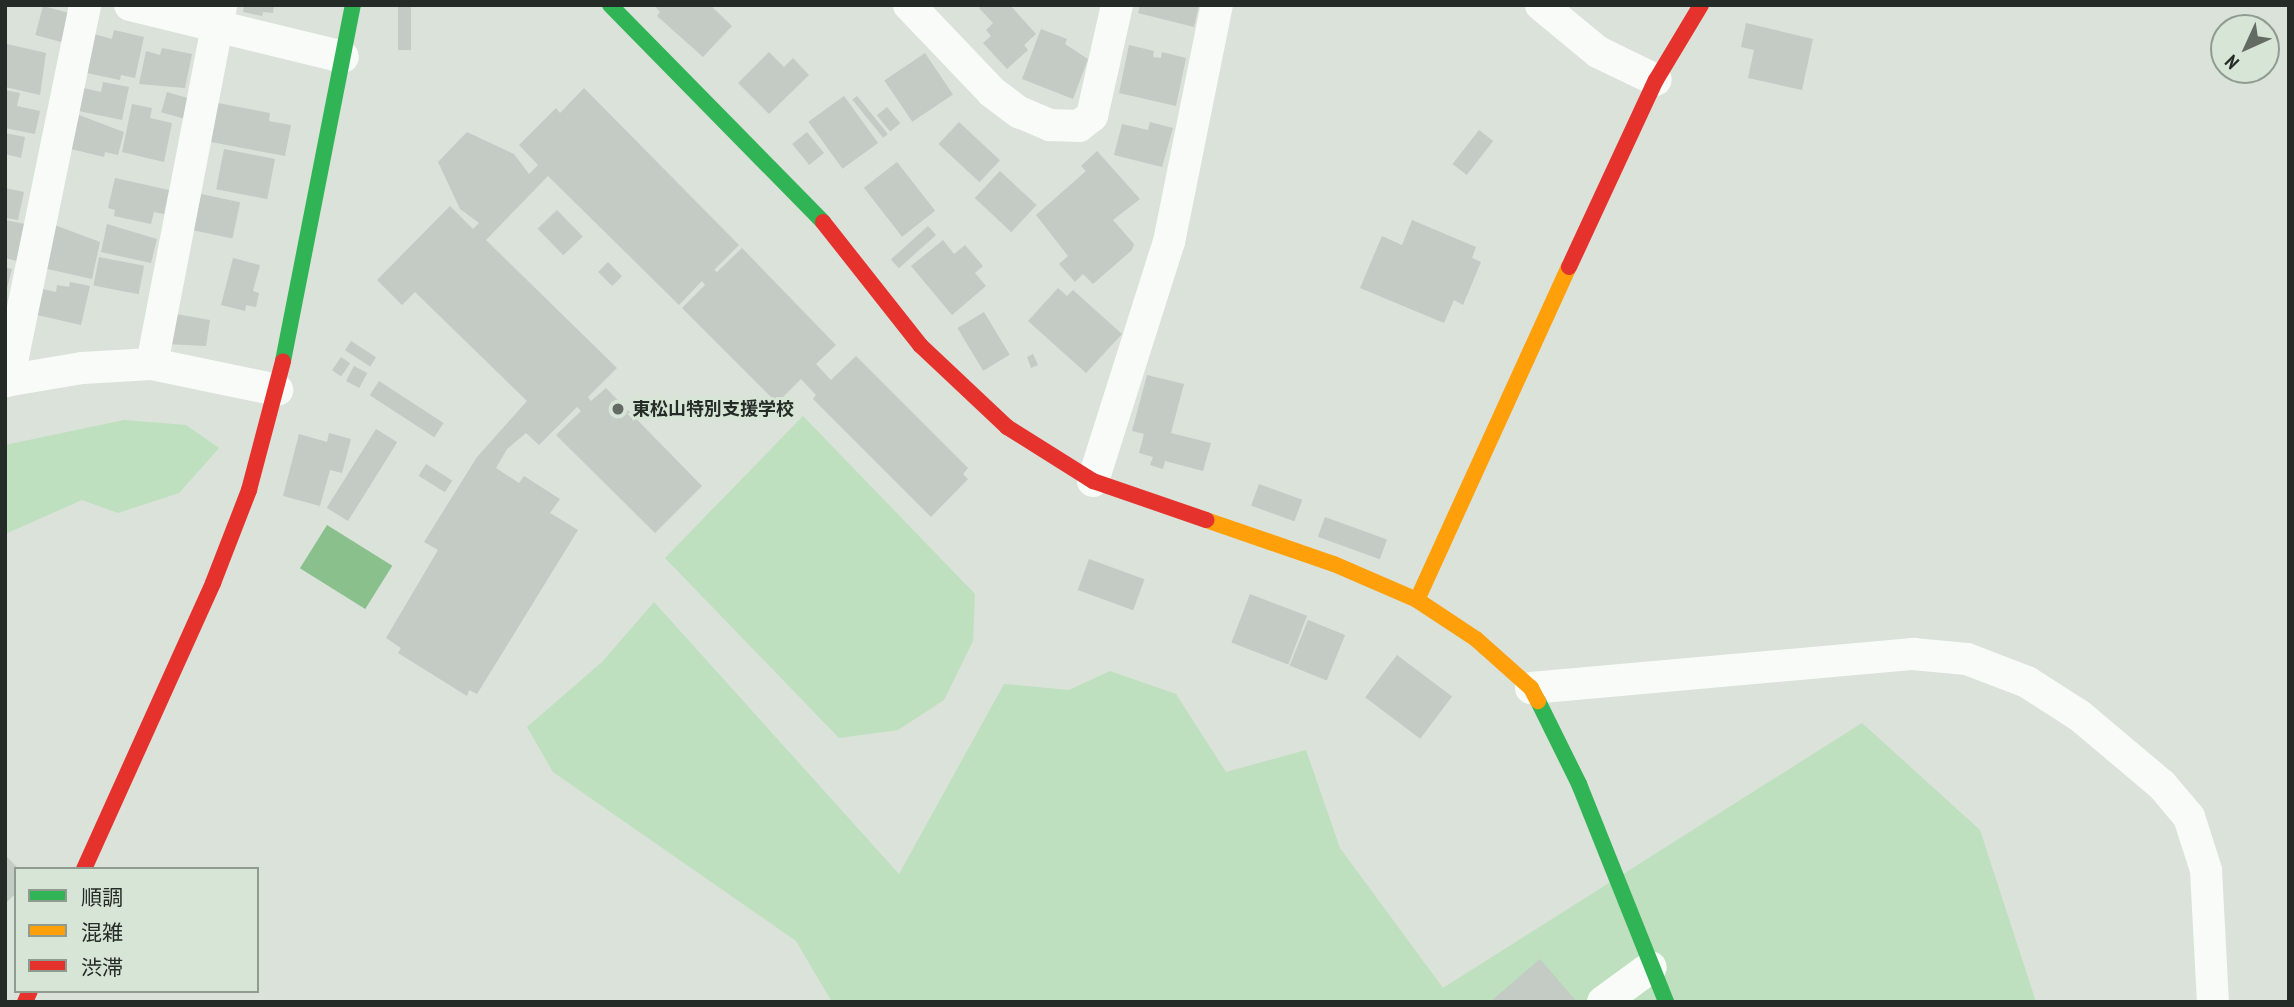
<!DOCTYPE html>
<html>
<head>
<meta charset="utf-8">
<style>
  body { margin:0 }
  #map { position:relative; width:2294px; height:1007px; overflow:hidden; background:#dae2da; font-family:"PT Sans Narrow","Noto Sans JP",sans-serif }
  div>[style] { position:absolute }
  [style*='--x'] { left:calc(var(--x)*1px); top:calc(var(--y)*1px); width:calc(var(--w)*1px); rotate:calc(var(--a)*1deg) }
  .green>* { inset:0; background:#bee0be }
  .water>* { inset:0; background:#89c08c; transform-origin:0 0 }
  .building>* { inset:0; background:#c4cac4; transform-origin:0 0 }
  .street>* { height:32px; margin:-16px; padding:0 16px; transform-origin:16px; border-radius:16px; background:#f9fbf9 }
  .fast>* { height:16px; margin:-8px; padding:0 8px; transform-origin:8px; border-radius:8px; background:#30b455 }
  .slow>* { height:16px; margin:-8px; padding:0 8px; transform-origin:8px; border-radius:8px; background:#ff9f0a }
  .jam>* { height:16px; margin:-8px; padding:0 8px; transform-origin:8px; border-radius:8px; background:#e5322d }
  .dots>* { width:19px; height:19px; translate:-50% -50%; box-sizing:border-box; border:4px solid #d7e5d7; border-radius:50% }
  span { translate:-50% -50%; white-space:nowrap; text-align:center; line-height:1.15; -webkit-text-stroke:6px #d7e5d7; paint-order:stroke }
  .poi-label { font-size:18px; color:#252b26; font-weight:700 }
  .left { translate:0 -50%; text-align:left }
  .frame { position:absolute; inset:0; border:7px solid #252b26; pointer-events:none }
  .legend { position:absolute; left:14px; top:867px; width:245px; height:126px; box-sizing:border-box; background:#d7e5d7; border:2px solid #909b90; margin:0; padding:9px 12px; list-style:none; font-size:21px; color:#252b26 }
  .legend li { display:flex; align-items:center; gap:14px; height:35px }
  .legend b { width:35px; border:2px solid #909b90 }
  .north { position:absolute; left:2210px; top:14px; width:70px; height:70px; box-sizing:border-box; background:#d7e5d7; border:2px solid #909b90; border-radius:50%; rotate:225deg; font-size:19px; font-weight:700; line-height:28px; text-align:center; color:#252b26 }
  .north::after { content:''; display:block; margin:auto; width:24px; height:32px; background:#646b65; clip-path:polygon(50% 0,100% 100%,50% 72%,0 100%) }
</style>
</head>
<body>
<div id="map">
  <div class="green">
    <div style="clip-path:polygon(803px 416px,975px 594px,973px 641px,944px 700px,898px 730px,839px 738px,665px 558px)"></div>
    <div style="clip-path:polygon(124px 420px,186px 425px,219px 448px,179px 493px,118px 513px,82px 500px,5px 534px,5px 445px)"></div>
    <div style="clip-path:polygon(654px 602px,899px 874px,1004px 684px,1069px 690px,1110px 671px,1176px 694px,1226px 772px,1306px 750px,1340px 848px,1443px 988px,1862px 723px,1980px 830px,2036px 1002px,832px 1002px,796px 941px,553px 772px,527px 727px,602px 662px)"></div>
  </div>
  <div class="water">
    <div style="left:327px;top:525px;width:77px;height:51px;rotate:32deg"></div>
  </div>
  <div class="building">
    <div style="clip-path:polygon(244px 5px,274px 5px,273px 13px,263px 12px,262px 16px,243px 12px)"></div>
    <div style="left:398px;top:5px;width:13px;height:45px"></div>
    <div style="clip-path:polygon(654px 5px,710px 5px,732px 26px,703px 57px,657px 16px,660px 12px)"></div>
    <div style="clip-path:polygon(982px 5px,1010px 5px,1036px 34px,1024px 45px,1028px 50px,1007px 69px,983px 43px,991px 36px,986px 30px,993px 23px,979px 8px)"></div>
    <div style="clip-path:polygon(1140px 5px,1199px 5px,1194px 27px,1138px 13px)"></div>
    <div style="left:43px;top:6px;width:28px;height:30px;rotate:15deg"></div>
    <div style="clip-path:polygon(1746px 23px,1813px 39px,1802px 90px,1748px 78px,1754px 50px,1741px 47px)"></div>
    <div style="clip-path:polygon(1041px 29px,1067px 39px,1065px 44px,1088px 59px,1073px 99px,1022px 79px)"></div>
    <div style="clip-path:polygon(114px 30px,144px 37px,135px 78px,121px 75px,120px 80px,82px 72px,94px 34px,112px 39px)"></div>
    <div style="clip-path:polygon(7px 44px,46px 53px,40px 95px,5px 87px)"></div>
    <div style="clip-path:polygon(1129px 45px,1154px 51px,1153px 57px,1161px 58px,1162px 52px,1186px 58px,1176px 106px,1119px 93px)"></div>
    <div style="clip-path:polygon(162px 48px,192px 54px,185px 88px,139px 84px,146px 51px,160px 55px)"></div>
    <div style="clip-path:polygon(769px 52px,784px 67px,793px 58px,809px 75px,769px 114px,738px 83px)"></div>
    <div style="left:925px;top:53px;width:50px;height:49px;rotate:56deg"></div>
    <div style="clip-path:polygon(103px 82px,129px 87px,122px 120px,74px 110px,79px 87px,101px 92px)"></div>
    <div style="clip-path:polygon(584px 88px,739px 245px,714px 270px,717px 272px,742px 248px,836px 345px,816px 364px,831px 380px,856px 356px,968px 468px,963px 474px,968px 479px,931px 517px,813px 399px,816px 395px,801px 379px,777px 403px,682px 308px,705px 285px,702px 281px,679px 305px,548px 176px,486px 240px,617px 368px,588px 397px,591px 401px,606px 388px,702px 486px,655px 533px,556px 435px,581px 411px,577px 407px,539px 445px,526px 433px,507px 449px,496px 468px,519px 483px,524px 476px,560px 499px,550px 513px,578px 530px,477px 694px,469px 690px,467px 696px,398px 653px,401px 648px,386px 638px,438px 550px,424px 542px,477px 457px,527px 401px,415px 292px,402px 305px,377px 280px,450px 206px,473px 229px,479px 223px,460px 209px,438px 162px,467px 132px,514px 154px,529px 174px,538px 165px,519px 145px,556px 108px,560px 113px)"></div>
    <div style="clip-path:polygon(5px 90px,20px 93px,17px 106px,40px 111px,35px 134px,5px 128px)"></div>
    <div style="left:167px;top:92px;width:26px;height:21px;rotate:16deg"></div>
    <div style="left:844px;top:96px;width:58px;height:44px;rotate:54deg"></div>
    <div style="left:857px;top:96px;width:49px;height:6px;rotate:51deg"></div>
    <div style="clip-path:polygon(218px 103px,270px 113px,269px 121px,291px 125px,285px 156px,211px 142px)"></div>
    <div style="clip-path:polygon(132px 104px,152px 108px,150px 118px,172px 123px,164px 162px,122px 152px)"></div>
    <div style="left:887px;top:107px;width:21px;height:13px;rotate:51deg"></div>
    <div style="clip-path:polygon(79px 115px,124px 132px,118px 155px,105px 152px,104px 157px,71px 149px)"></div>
    <div style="left:959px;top:122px;width:56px;height:30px;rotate:43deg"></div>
    <div style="clip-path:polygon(1150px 122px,1173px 128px,1162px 167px,1114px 155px,1122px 124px,1148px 130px)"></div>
    <div style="left:1479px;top:130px;width:18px;height:43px;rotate:38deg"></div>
    <div style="left:807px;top:132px;width:27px;height:19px;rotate:51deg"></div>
    <div style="clip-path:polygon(5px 133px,25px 137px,21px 158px,5px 154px)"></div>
    <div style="left:224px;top:149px;width:52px;height:41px;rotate:11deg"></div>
    <div style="clip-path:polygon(1097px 151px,1140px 199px,1113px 220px,1134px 244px,1132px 250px,1093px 284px,1083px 274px,1075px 282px,1059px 264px,1068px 256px,1036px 215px,1086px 171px,1081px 166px)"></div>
    <div style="left:897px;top:162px;width:62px;height:42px;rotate:52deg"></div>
    <div style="left:1000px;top:171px;width:50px;height:37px;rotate:43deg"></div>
    <div style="clip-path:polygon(115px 178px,169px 190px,164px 214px,154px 212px,151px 224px,114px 216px,115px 210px,108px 208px)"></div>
    <div style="clip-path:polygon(5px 188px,24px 192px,18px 220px,5px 218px)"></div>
    <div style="left:201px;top:194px;width:40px;height:37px;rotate:12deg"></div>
    <div style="left:557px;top:210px;width:37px;height:27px;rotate:46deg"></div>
    <div style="clip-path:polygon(5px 220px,25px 224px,17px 261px,5px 258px)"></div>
    <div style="clip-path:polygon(1412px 220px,1476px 247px,1472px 258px,1481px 262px,1463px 305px,1454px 300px,1444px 323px,1360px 288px,1382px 236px,1402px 245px)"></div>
    <div style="clip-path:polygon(52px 224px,100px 242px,92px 279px,43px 268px)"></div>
    <div style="clip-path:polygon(107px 224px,157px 239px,151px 263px,101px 252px)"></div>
    <div style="left:928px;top:226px;width:12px;height:50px;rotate:48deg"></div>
    <div style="clip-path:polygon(943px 240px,954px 254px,965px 245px,983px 266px,975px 273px,986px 286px,952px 315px,911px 266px)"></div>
    <div style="left:99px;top:257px;width:46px;height:29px;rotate:11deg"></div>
    <div style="clip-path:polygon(233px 258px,260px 265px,253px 291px,259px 293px,256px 307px,246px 305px,245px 311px,221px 305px)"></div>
    <div style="left:608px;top:262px;width:20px;height:14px;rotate:45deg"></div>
    <div style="clip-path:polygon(5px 267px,12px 269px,6px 292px,5px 292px)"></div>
    <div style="clip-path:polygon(70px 282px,90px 286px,81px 325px,37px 315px,43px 289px,56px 292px,57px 285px,69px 287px)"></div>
    <div style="clip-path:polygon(1058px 288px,1067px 296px,1073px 290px,1122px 334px,1086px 373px,1028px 321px)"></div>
    <div style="left:984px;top:312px;width:50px;height:31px;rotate:59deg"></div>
    <div style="clip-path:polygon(176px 314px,210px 320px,206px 346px,166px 344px)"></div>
    <div style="left:351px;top:341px;width:30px;height:11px;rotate:33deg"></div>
    <div style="clip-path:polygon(1033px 354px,1038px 365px,1031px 368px,1027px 357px)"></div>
    <div style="left:341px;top:357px;width:11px;height:16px;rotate:34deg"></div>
    <div style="left:354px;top:366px;width:15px;height:17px;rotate:28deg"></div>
    <div style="clip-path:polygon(1147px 375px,1184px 384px,1171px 433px,1211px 443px,1203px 471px,1165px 461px,1163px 469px,1150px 465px,1153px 457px,1139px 453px,1144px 434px,1132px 431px)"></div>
    <div style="left:379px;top:381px;width:77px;height:17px;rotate:33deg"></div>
    <div style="left:376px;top:429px;width:25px;height:93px;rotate:32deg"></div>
    <div style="clip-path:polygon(329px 433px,351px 439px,342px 473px,330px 470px,320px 506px,283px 496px,299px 434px,327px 442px)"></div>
    <div style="left:426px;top:464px;width:31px;height:14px;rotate:32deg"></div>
    <div style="left:1259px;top:484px;width:46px;height:23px;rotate:20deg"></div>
    <div style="left:1325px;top:517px;width:66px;height:21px;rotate:20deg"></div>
    <div style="left:1089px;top:559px;width:59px;height:33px;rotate:20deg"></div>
    <div style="left:1250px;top:594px;width:61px;height:52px;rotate:21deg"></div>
    <div style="left:1308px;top:620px;width:40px;height:49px;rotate:22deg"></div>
    <div style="left:1397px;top:655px;width:69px;height:53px;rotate:37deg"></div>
    <div style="clip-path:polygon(5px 855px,19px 869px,16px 893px,5px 904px)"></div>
    <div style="clip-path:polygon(1540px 959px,1577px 1002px,1490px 1002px)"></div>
  </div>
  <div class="street">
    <div style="--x:130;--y:5;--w:219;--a:13.7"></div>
    <div style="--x:909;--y:5;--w:120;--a:46.3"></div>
    <div style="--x:992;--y:92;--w:34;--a:37"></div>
    <div style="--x:1019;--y:112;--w:34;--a:23"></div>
    <div style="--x:1050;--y:125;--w:29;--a:2"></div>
    <div style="--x:1079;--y:126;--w:16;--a:-38"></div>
    <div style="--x:1092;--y:116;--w:114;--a:-77.3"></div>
    <div style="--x:1541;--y:5;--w:74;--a:39.5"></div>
    <div style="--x:1598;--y:52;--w:64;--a:25.8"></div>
    <div style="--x:152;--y:364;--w:366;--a:-79.1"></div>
    <div style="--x:5;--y:381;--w:78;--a:-9.6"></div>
    <div style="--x:82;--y:368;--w:70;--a:-3.3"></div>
    <div style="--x:152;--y:364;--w:128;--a:11.7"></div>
    <div style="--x:8;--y:381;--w:384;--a:-78.4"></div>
    <div style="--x:1093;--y:481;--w:251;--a:-72.4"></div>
    <div style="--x:1169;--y:242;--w:242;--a:-78.6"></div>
    <div style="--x:1531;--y:688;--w:384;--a:-5.1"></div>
    <div style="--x:1913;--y:654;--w:54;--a:5.3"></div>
    <div style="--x:1967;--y:659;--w:64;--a:21"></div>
    <div style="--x:2027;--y:682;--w:63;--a:32.7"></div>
    <div style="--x:2080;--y:716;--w:107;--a:40.1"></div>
    <div style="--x:2162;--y:785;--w:42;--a:49.8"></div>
    <div style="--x:2189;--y:817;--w:56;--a:72.2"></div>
    <div style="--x:2206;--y:870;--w:132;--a:87"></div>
    <div style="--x:1603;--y:1002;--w:59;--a:-36.1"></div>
  </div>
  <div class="fast">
    <div style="--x:610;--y:5;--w:304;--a:45.5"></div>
    <div style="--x:283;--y:361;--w:363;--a:-78.9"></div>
    <div style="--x:1538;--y:701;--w:93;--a:63.7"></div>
    <div style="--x:1579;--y:784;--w:235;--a:68.2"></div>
  </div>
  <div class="slow">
    <div style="--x:1206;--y:520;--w:135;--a:19"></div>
    <div style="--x:1334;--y:564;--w:90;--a:23.4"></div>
    <div style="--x:1417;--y:600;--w:71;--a:33.5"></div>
    <div style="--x:1476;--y:639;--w:74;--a:41.7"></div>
    <div style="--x:1531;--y:688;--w:15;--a:62"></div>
    <div style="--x:1417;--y:600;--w:366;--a:-65.5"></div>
  </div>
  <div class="jam">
    <div style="--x:823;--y:222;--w:157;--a:51.7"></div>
    <div style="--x:920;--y:345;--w:120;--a:43.3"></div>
    <div style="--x:1007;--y:427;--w:102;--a:32.1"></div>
    <div style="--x:1093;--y:481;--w:120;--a:19"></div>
    <div style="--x:1569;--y:267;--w:206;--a:-65.1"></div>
    <div style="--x:1656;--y:80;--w:87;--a:-59"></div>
    <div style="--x:84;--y:869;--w:314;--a:-65.7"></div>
    <div style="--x:213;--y:583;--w:100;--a:-68.8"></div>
    <div style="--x:249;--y:490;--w:133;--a:-75.2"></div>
    <div style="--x:25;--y:1002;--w:12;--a:-66"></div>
  </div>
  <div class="dots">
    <div style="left:618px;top:409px;background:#646b65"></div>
  </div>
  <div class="poi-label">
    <span class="left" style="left:632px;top:409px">東松山特別支援学校</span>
  </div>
  <div class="frame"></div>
  <ul class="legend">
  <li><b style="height:9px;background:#30b455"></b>順調</li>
  <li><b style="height:9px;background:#ff9f0a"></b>混雑</li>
  <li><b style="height:9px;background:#e5322d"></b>渋滞</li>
  </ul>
  <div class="north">N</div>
</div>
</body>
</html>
